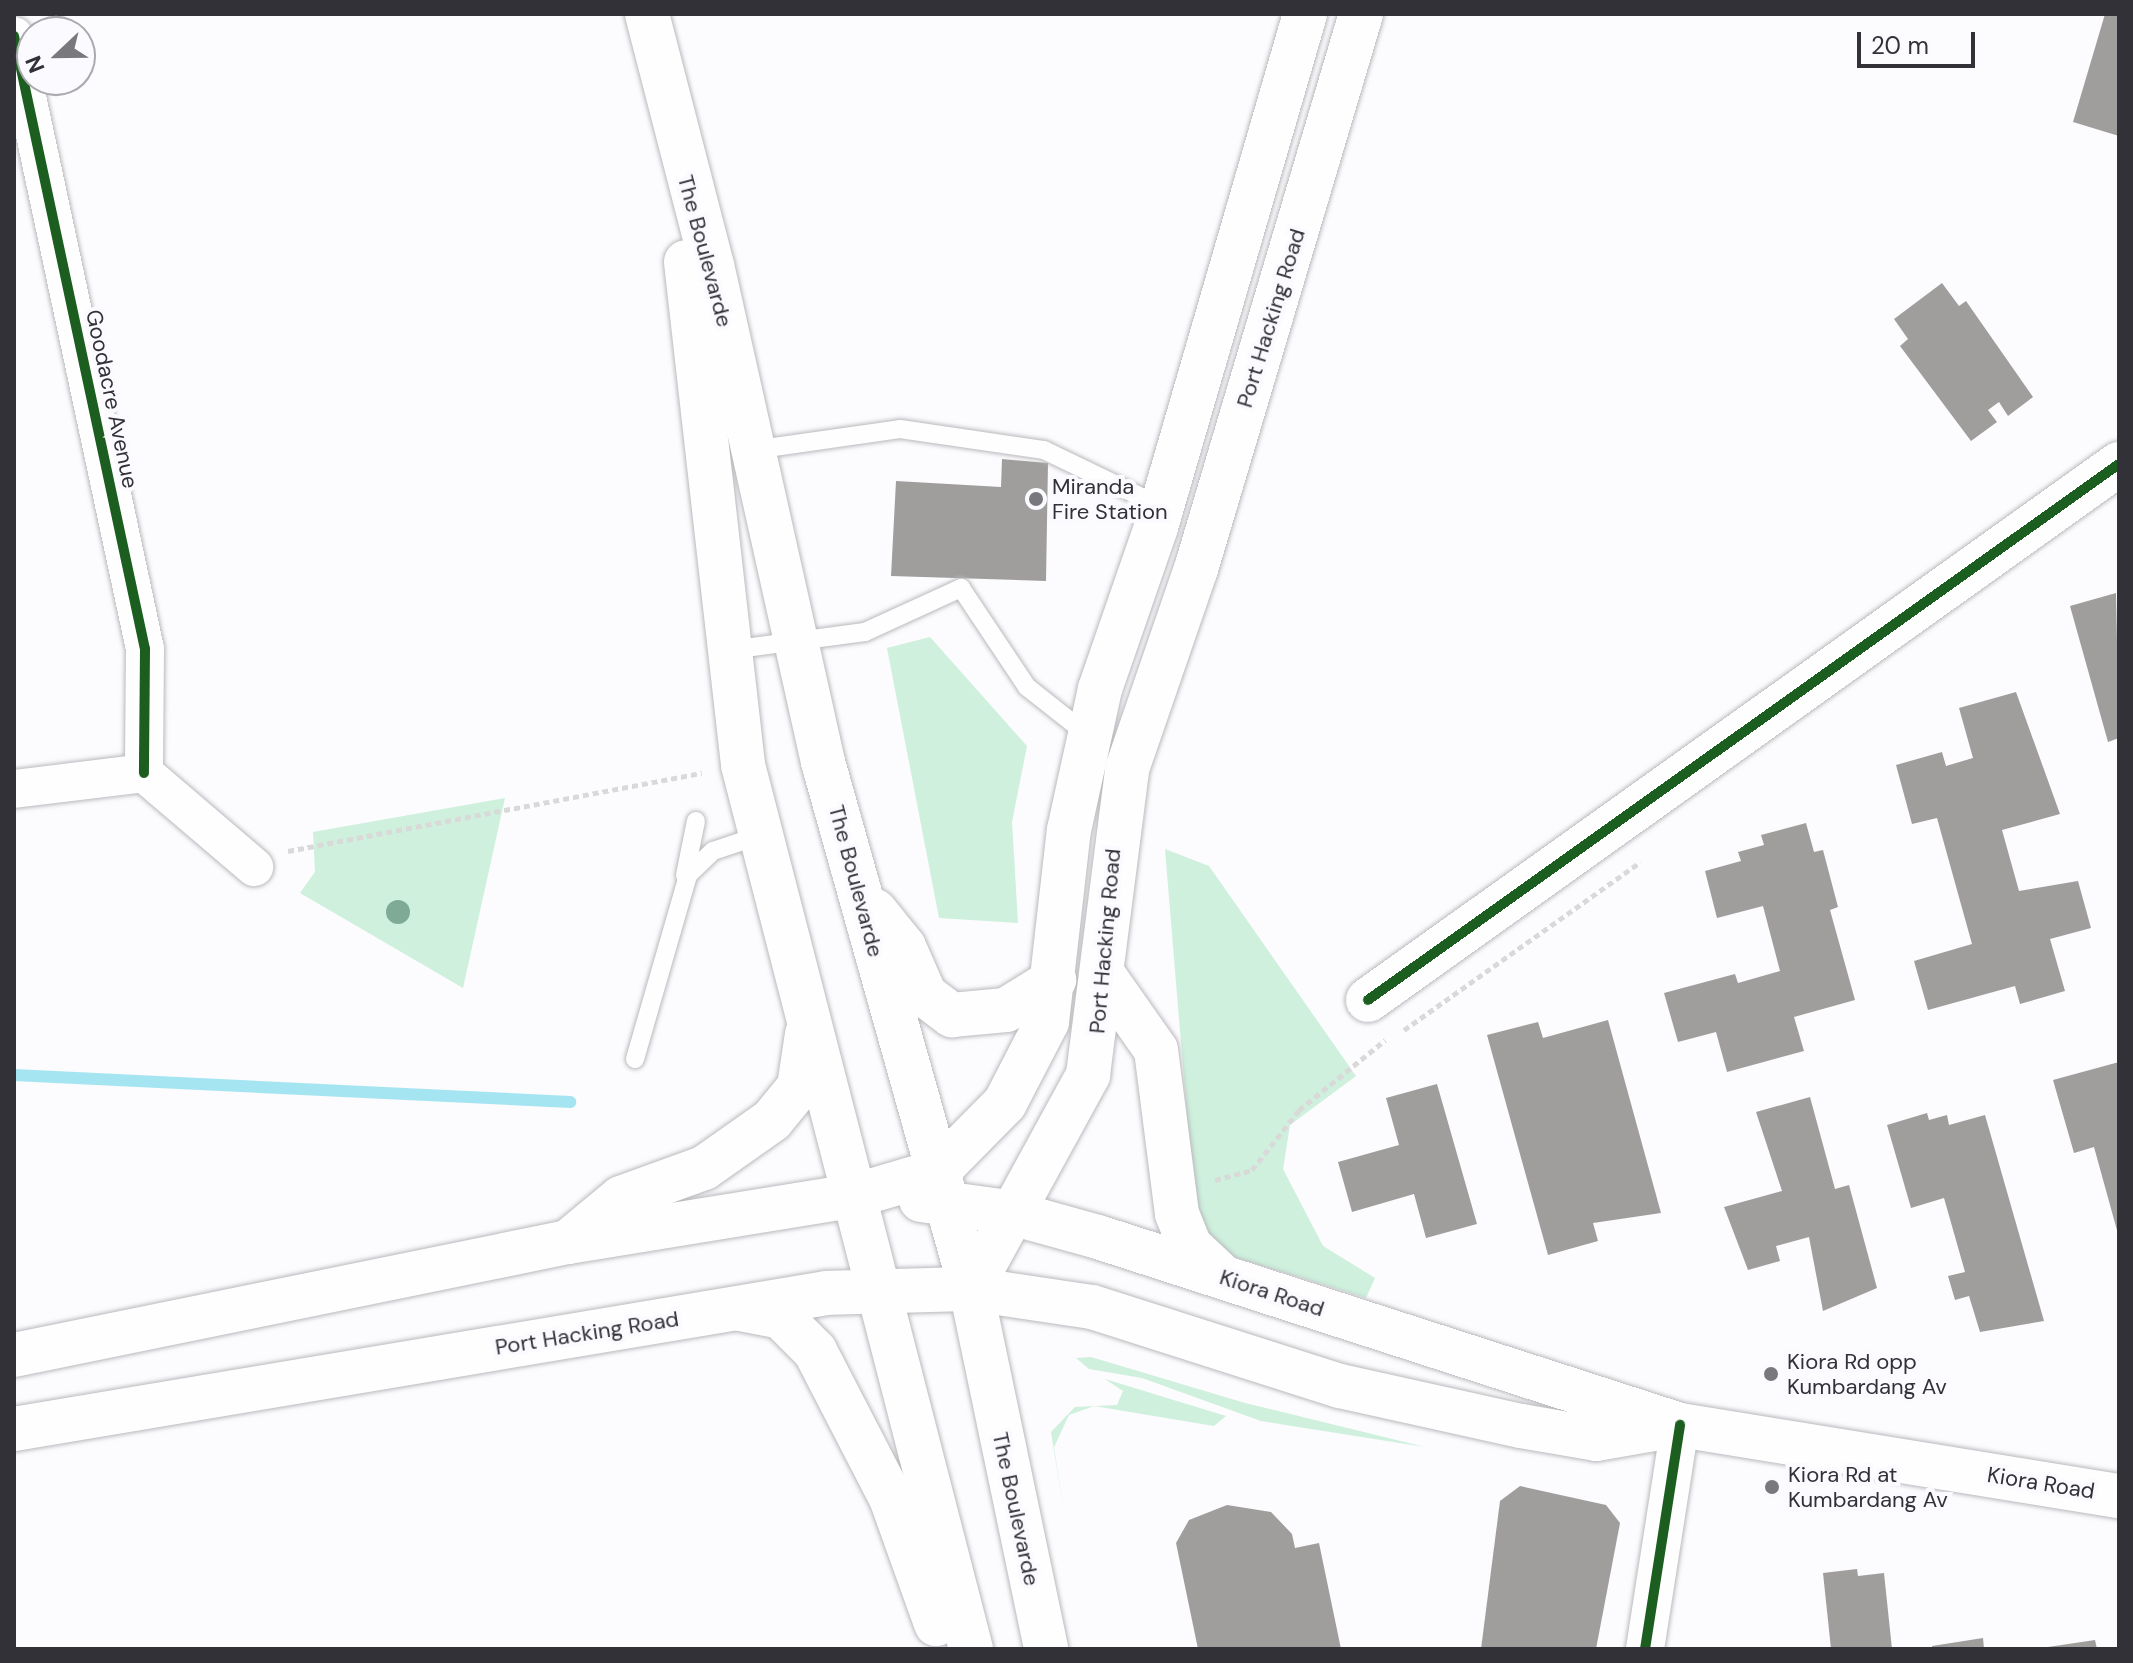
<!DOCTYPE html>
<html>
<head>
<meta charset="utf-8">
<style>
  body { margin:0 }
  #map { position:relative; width:2133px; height:1663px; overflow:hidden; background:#fcfbfd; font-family:"DM Sans",sans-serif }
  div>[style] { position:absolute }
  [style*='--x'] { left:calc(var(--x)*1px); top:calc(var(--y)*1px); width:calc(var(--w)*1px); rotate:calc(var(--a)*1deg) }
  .green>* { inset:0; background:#cef0dd }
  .stream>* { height:12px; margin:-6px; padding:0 6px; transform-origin:6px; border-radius:6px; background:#a5e5f2 }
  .building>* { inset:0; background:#a09e9c }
  .path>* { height:5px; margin-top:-2.5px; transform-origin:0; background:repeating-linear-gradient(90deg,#d9d9d9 0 6px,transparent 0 10px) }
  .roads { filter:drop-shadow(0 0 2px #bab9bd) drop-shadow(0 0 2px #bab9bd) }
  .service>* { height:18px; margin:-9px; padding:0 9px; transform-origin:9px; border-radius:9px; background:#fffeff }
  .minor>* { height:38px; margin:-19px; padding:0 19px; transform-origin:19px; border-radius:19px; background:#fffeff }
  .tertiary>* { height:44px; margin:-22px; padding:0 22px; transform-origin:22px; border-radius:22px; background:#fffeff }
  .secondary>* { height:44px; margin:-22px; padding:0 22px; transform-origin:22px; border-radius:22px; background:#fffeff }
  .primary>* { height:44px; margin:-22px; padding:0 22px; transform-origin:22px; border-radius:22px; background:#fffeff }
  .cycleway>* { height:10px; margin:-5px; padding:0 5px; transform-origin:5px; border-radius:5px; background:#1b5e20 }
  .trees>* { width:24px; height:24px; margin:-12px; border-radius:50%; background:#7eaa96 }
  .dots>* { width:22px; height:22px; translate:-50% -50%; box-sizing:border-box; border:4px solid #fbfafe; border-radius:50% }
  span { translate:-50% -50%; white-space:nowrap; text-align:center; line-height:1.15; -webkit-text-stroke:8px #fbfafe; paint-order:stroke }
  .street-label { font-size:22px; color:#333138 }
  .poi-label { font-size:22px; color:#333138 }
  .left { translate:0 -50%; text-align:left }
  .frame { position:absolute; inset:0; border:16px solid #333138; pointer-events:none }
  .north { position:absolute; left:16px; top:16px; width:80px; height:80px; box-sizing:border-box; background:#fbfafe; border:2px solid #abaaaf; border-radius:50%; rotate:248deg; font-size:22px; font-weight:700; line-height:32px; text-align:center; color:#333138 }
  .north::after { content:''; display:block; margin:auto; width:28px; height:36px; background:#79787d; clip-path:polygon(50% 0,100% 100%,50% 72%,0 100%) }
  .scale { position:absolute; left:1857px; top:32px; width:118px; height:36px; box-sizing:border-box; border:4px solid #333138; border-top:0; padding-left:10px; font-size:24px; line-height:28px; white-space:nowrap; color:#333138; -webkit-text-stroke:6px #fbfafe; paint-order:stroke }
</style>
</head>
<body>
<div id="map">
  <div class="green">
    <div style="clip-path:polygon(930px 637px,1027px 746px,1012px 822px,1018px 923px,939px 918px,887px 648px)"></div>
    <div style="clip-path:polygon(505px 798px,463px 988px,300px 893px,315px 872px,313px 832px)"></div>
    <div style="clip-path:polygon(1165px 849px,1209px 866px,1356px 1076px,1290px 1125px,1283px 1169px,1323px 1246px,1375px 1278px,1366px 1298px,1221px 1253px,1196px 1225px)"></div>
    <div style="clip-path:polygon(1091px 1357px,1245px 1403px,1425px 1447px,1261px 1421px,1142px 1378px,1089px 1369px,1076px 1358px)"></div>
    <div style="clip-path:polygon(1105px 1379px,1226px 1416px,1214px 1426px,1094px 1406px,1069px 1415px,1054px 1447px,1064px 1512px,1051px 1432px,1075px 1407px,1117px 1405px,1123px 1391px)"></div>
  </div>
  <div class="stream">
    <div style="--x:14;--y:1075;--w:557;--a:2.78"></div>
  </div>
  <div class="building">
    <div style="clip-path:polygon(2105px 14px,2119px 14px,2119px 136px,2073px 122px)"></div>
    <div style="clip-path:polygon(1942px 283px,1959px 306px,1966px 301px,2033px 397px,2008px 416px,1999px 402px,1988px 410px,1997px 422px,1971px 441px,1900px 346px,1908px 339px,1894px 319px)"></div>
    <div style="clip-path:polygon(1002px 459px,1048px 463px,1046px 581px,891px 576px,896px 481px,1001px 487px)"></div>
    <div style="clip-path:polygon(2116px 593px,2119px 738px,2108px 742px,2070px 606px)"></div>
    <div style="clip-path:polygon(2016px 692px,2060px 814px,2002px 830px,2019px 891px,2078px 881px,2091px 928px,2050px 939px,2065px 991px,2020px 1004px,2015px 986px,1928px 1010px,1914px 961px,1972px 944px,1937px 818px,1912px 824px,1896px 765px,1942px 752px,1946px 766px,1973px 758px,1959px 708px)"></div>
    <div style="clip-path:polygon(1806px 823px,1814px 852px,1823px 850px,1838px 907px,1830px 910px,1855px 1000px,1794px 1017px,1804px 1051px,1727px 1072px,1716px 1032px,1678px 1042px,1664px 993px,1735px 974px,1738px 983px,1780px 971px,1763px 906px,1717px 918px,1705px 871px,1741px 861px,1738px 852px,1764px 845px,1761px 835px)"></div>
    <div style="clip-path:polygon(1608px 1020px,1661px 1213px,1593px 1223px,1598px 1241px,1548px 1255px,1487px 1035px,1538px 1022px,1543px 1038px)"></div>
    <div style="clip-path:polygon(2119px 1062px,2119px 1234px,2118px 1234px,2094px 1147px,2074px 1153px,2053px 1080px)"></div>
    <div style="clip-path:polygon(1437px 1084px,1477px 1224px,1426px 1238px,1414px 1194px,1352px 1212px,1338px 1162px,1399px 1145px,1386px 1098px)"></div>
    <div style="clip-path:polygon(1810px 1097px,1835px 1189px,1849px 1185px,1877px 1288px,1823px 1311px,1809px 1237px,1776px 1246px,1780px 1261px,1748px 1270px,1724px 1207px,1782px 1191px,1756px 1112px)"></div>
    <div style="clip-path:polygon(1927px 1113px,1929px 1120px,1947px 1115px,1949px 1125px,1985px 1115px,2044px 1321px,1980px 1332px,1969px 1296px,1955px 1300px,1948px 1276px,1965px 1272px,1944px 1198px,1911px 1208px,1887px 1125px)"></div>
    <div style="clip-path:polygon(1520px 1486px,1606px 1505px,1620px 1523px,1596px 1649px,1481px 1649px,1500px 1501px)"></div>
    <div style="clip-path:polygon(1227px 1505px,1271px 1512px,1292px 1534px,1295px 1548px,1319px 1543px,1341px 1649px,1198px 1649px,1176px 1543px,1189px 1520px)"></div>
    <div style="clip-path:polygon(1857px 1569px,1858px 1576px,1884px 1573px,1892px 1649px,1831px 1649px,1823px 1573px)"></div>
    <div style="clip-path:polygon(1983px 1638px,1984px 1649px,1932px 1649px,1932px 1646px)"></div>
    <div style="clip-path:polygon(2095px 1640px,2097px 1649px,2048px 1649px,2048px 1647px)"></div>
  </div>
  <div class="path">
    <div style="--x:288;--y:851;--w:421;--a:-10.7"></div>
    <div style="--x:1404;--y:1030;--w:290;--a:-35.4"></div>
    <div style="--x:1215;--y:1180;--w:38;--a:-15"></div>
    <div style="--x:1252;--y:1170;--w:76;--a:-51.9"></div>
    <div style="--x:1299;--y:1110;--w:111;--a:-39.1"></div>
  </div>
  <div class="roads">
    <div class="service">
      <div style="--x:753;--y:450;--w:148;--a:-8.1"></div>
      <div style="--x:900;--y:429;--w:146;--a:8.3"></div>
      <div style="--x:1044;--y:450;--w:131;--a:25.8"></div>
      <div style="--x:730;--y:650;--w:136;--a:-7.6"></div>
      <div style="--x:865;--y:632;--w:106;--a:-24.6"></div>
      <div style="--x:961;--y:588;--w:119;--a:56.3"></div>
      <div style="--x:1027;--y:687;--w:79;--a:38.3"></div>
      <div style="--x:685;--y:875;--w:55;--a:-78.5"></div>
      <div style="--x:635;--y:1059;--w:191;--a:-73.9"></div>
      <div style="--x:688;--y:875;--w:35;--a:-44"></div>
      <div style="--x:713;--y:851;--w:47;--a:-18.4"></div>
    </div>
    <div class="minor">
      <div style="--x:14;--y:36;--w:627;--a:77.94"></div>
      <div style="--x:145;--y:649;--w:124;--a:90.5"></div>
      <div style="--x:14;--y:789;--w:131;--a:-7"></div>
      <div style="--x:144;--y:773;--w:145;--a:40.5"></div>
      <div style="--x:1645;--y:1649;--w:227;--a:-81.1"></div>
    </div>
    <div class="tertiary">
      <div style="--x:1368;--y:1000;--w:923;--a:-35.52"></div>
    </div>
    <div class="secondary">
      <div style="--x:647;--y:14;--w:259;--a:75.5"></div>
      <div style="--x:712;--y:265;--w:509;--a:77.41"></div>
      <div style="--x:823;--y:762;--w:547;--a:74.31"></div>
      <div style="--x:971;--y:1289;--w:368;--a:78.2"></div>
      <div style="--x:686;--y:262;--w:506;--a:83.53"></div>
      <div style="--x:743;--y:765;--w:913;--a:75.54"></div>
      <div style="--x:875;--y:911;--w:46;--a:51.1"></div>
      <div style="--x:904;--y:947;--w:52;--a:66.4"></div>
      <div style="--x:925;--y:995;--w:34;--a:37"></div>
      <div style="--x:952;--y:1015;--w:54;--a:-5.3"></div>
      <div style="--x:1006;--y:1010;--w:57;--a:-32"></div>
      <div style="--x:1104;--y:976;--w:90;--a:54.9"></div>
      <div style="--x:1156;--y:1050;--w:165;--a:82.7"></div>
      <div style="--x:1177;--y:1214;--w:35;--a:68"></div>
      <div style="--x:1190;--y:1246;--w:42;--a:43.1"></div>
      <div style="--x:921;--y:1200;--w:88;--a:7.9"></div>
      <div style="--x:1008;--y:1212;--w:93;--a:15.5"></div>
      <div style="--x:1098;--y:1237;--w:612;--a:17.9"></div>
      <div style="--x:1680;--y:1425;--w:445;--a:9.2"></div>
      <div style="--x:568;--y:1242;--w:69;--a:-39.7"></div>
      <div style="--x:621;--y:1198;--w:88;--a:-19.9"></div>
      <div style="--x:704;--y:1168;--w:83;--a:-35.2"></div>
      <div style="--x:772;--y:1120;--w:43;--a:-50.7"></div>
      <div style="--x:799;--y:1087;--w:54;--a:-81.4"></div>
      <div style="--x:971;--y:1289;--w:122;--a:8.5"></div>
      <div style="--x:1092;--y:1307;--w:260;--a:17.7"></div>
      <div style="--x:1340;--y:1386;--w:185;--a:12.5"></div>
      <div style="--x:1521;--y:1426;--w:76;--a:9.8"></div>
      <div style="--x:1596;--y:1439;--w:82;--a:-9.8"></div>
      <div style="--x:740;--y:1309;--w:42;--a:11"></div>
      <div style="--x:781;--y:1317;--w:48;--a:45"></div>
      <div style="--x:815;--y:1351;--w:165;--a:62.7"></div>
      <div style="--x:891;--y:1498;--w:134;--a:70.3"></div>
    </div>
    <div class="primary">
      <div style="--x:14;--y:1355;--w:565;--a:-11.53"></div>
      <div style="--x:568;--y:1242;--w:293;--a:-9.2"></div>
      <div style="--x:857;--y:1195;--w:84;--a:-16.5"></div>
      <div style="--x:938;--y:1171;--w:95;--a:-45.4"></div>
      <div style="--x:1005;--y:1103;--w:91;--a:-62.6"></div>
      <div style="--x:1047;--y:1022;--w:193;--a:-83.5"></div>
      <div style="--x:1069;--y:830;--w:144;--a:-77.6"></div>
      <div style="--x:1100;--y:689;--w:171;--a:-70.9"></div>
      <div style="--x:1156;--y:527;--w:534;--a:-73.8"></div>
      <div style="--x:14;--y:1429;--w:824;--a:-9.5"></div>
      <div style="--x:827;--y:1293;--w:144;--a:-1.6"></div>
      <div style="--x:971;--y:1289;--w:244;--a:-61.3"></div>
      <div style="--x:1088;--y:1075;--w:308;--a:-82.7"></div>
      <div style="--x:1127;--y:769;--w:212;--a:-71"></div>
      <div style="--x:1196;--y:569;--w:579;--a:-73.44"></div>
    </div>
  </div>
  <div class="cycleway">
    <div style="--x:14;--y:36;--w:627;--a:77.94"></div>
    <div style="--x:145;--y:649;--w:124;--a:90.5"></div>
    <div style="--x:1368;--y:1000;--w:923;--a:-35.52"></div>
    <div style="--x:1645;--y:1649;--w:227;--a:-81.1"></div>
  </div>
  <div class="trees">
    <div style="left:398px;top:912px"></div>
  </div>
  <div class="dots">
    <div style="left:1036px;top:499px;background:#79787d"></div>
    <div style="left:1771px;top:1374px;background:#79787d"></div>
    <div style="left:1772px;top:1487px;background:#79787d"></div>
  </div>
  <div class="street-label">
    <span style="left:705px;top:251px;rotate:75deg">The Boulevarde</span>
    <span style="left:1271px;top:318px;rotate:-73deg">Port Hacking Road</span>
    <span style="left:112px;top:399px;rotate:78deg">Goodacre Avenue</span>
    <span style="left:856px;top:881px;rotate:75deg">The Boulevarde</span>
    <span style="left:1105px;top:941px;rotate:-85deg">Port Hacking Road</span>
    <span style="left:1272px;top:1293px;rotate:18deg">Kiora Road</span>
    <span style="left:587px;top:1333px;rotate:-9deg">Port Hacking Road</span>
    <span style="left:2041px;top:1483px;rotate:9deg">Kiora Road</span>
    <span style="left:1016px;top:1509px;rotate:78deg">The Boulevarde</span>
  </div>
  <div class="poi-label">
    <span class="left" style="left:1052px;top:499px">Miranda<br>Fire Station</span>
    <span class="left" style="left:1787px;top:1374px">Kiora Rd opp<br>Kumbardang Av</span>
    <span class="left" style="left:1788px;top:1487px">Kiora Rd at<br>Kumbardang Av</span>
  </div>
  <div class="frame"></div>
  <div class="north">N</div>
  <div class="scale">20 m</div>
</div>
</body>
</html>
